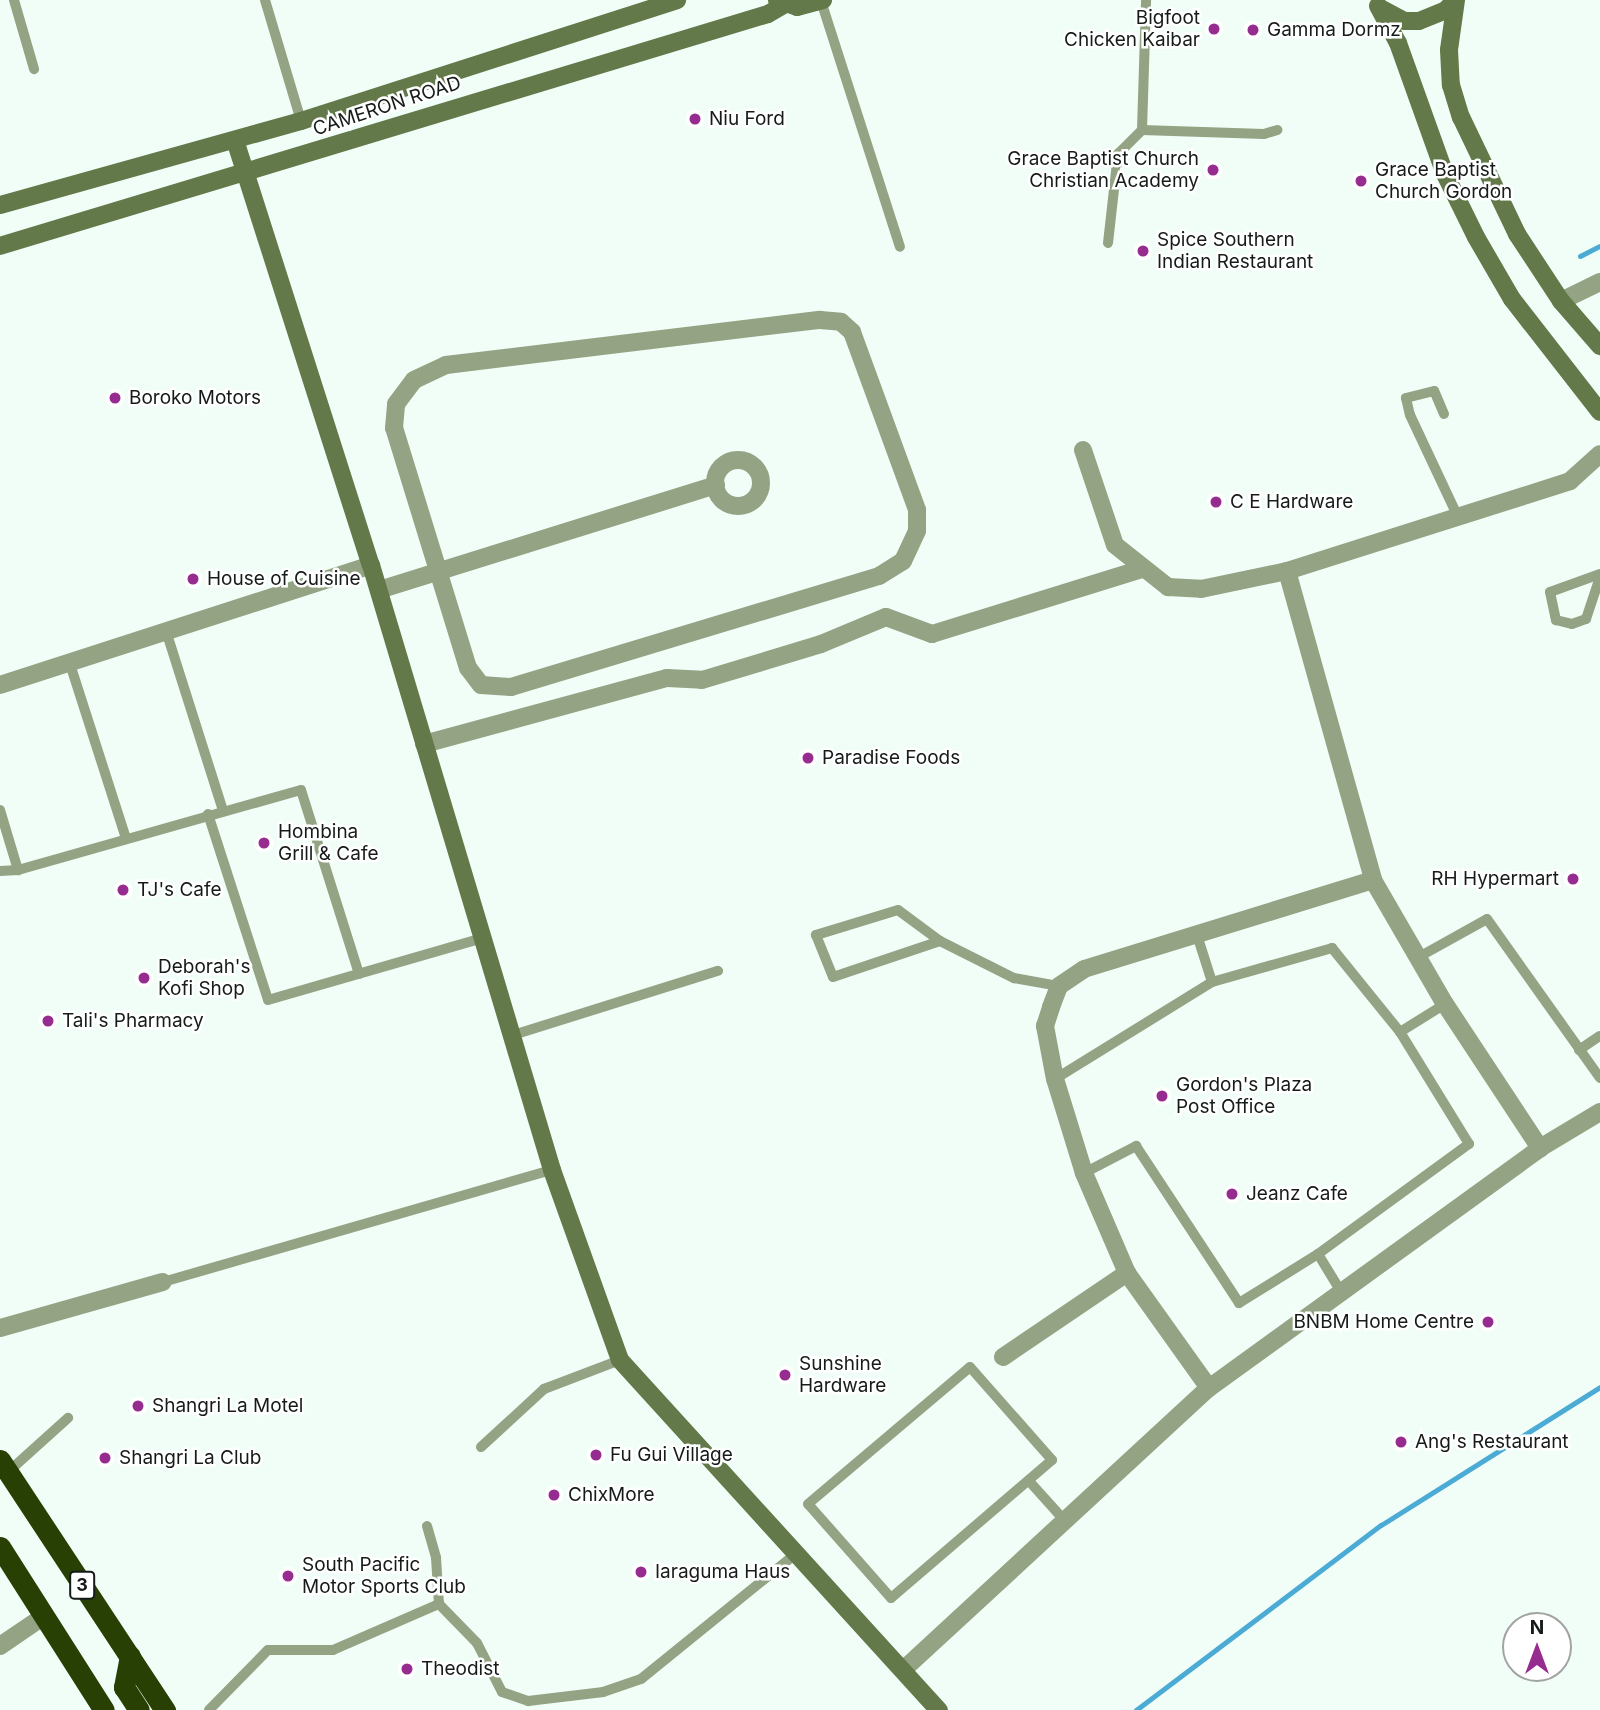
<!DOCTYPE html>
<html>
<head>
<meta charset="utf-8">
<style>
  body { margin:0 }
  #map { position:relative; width:1600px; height:1710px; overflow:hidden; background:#f0fef7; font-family:Inter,sans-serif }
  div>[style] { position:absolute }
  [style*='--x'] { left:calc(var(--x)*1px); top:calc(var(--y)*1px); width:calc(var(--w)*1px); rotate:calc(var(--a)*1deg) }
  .stream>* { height:5px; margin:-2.5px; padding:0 2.5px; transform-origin:2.5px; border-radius:2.5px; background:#4babd5 }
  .lane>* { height:10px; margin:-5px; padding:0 5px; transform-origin:5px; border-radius:5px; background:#93a383 }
  .street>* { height:18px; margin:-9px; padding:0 9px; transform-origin:9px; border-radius:9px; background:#93a383 }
  .street>.ring { margin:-9px; padding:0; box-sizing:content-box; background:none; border:18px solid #93a383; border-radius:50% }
  .secondary>* { height:18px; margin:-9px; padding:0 9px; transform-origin:9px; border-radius:9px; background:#63794a }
  .highway>* { height:21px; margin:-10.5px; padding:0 10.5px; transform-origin:10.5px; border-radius:10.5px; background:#294004 }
  .dots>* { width:19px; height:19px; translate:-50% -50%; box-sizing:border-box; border:4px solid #fff; border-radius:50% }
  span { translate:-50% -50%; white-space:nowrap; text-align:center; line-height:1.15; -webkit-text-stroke:5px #fff; paint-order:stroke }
  .shield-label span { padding:2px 5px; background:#fff; border:2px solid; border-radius:5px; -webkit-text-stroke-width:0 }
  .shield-label { font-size:18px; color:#151b18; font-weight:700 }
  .poi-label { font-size:19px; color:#151b18 }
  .right { translate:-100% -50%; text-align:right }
  .left { translate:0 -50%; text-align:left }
  .street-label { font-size:19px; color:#151b18 }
  .north { position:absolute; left:1502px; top:1612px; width:70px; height:70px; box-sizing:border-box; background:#fff; border:2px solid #a1a4a3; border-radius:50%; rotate:0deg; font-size:19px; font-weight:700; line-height:28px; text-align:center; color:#151b18 }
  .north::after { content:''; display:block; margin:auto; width:24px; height:32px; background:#962c8f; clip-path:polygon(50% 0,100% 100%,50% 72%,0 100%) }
</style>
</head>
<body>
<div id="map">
  <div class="stream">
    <div style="--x:1580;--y:256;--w:22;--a:-27"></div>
    <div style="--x:1136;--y:1710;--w:307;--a:-37.1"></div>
    <div style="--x:1381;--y:1525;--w:259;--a:-32.2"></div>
  </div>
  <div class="lane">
    <div style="--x:14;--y:0;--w:72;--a:73.8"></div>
    <div style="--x:265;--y:0;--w:126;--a:73.4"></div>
    <div style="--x:821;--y:1;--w:258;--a:72.2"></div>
    <div style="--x:1142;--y:130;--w:122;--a:1.9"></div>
    <div style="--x:1264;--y:134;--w:14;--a:-17"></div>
    <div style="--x:1108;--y:243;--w:90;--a:-83.6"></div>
    <div style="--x:1118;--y:154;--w:34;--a:-45"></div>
    <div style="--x:1142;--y:130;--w:130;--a:-88.2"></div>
    <div style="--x:1444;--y:414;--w:25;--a:-113"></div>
    <div style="--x:1434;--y:391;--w:29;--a:166"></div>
    <div style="--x:1406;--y:398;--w:17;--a:77"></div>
    <div style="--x:1410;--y:415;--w:113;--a:64.8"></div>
    <div style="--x:1600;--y:574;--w:53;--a:160.2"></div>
    <div style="--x:1550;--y:592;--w:29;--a:78"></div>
    <div style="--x:1556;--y:620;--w:16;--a:14"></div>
    <div style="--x:1572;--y:624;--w:15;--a:-20"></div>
    <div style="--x:1586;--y:619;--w:44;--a:-71.6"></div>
    <div style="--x:167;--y:634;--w:186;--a:72.4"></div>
    <div style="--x:70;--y:664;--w:183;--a:72.2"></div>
    <div style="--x:0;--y:810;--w:63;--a:73.3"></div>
    <div style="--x:208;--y:814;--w:195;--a:72.1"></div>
    <div style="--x:268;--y:1000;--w:224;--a:-16.1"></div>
    <div style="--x:0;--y:871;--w:18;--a:-3"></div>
    <div style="--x:18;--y:870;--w:294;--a:-15.8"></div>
    <div style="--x:301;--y:790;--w:193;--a:72.5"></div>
    <div style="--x:940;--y:941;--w:52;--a:-143.6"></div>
    <div style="--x:898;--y:910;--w:86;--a:163"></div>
    <div style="--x:816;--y:935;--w:45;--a:68"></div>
    <div style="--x:833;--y:977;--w:113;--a:-18.6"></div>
    <div style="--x:940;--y:941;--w:83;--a:26.6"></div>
    <div style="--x:1014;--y:978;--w:46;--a:10.1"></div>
    <div style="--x:1417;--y:958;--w:80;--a:-29.1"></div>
    <div style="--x:1487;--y:919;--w:195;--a:54.6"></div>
    <div style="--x:1212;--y:982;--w:125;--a:-15.8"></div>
    <div style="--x:1332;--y:948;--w:108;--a:51"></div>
    <div style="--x:1400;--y:1032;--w:53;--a:-31.9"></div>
    <div style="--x:510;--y:1036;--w:218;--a:-17.4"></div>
    <div style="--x:1579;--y:1050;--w:25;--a:-34"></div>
    <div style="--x:1055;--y:1079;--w:185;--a:-31.7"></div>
    <div style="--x:1212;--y:982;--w:49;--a:-107.7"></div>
    <div style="--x:1084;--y:1173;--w:59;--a:-27.4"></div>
    <div style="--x:1136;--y:1146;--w:188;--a:56.7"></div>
    <div style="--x:1239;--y:1303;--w:93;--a:-31.8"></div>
    <div style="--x:1318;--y:1254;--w:187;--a:-36.1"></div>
    <div style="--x:1469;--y:1144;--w:132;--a:-121.6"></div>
    <div style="--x:1318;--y:1254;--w:42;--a:58.6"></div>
    <div style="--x:163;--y:1282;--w:405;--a:-16.1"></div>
    <div style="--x:970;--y:1367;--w:124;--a:48.6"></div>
    <div style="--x:1052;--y:1460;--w:212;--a:139.4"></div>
    <div style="--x:891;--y:1598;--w:125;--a:-131.4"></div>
    <div style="--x:808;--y:1504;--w:212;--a:-40.2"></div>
    <div style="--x:481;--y:1447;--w:86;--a:-42.6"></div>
    <div style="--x:544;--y:1389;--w:81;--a:-20.9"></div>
    <div style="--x:8;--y:1472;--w:81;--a:-42"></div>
    <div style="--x:1029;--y:1481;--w:54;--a:48"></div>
    <div style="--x:427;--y:1526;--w:33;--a:74"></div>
    <div style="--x:436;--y:1558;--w:46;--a:86.3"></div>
    <div style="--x:439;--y:1604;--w:54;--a:45.7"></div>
    <div style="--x:477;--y:1643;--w:55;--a:63"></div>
    <div style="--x:502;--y:1692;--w:28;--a:19"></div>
    <div style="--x:528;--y:1701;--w:76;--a:-6.8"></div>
    <div style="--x:603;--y:1692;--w:40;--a:-18.9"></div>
    <div style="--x:641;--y:1679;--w:197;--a:-39"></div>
    <div style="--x:209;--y:1710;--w:84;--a:-45.5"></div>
    <div style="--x:268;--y:1650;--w:65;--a:0"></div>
    <div style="--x:333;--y:1650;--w:116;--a:-23.5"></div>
  </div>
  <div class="street">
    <div style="--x:1561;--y:301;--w:43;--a:-26"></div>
    <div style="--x:820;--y:320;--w:21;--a:5"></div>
    <div style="--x:841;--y:322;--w:15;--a:42"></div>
    <div style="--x:852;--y:332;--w:189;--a:69.9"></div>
    <div style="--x:917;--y:510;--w:21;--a:90"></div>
    <div style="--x:917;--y:531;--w:33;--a:115"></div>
    <div style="--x:903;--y:561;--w:28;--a:148"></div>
    <div style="--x:879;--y:576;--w:384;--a:163.2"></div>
    <div style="--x:511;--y:687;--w:30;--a:-176"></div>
    <div style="--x:481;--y:685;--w:21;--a:-127"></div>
    <div style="--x:468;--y:668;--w:251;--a:-107.1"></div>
    <div style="--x:394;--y:428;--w:24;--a:-85"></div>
    <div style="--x:396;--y:404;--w:30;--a:-53"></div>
    <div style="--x:414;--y:380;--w:35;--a:-25"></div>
    <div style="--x:446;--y:365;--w:377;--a:-6.9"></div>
    <div style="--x:1083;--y:450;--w:100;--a:71.4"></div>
    <div style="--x:1115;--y:545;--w:68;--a:38.4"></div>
    <div style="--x:1168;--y:587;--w:33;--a:3"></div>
    <div style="--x:1201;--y:589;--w:88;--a:-11.8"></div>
    <div style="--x:1287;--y:571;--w:297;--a:-17.6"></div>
    <div style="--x:1570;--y:481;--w:40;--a:-42"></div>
    <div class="ring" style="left:715px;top:460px;width:28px;height:28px"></div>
    <div style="--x:1287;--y:571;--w:321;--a:74.4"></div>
    <div style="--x:1373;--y:880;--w:143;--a:59.9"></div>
    <div style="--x:1445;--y:1004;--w:173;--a:56.6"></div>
    <div style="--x:379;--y:590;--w:353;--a:-17.3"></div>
    <div style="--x:0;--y:685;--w:390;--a:-17.9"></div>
    <div style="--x:424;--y:744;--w:252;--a:-15.2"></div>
    <div style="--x:667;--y:678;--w:35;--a:3"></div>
    <div style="--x:702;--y:680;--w:124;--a:-16.8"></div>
    <div style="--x:821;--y:644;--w:70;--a:-22.6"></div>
    <div style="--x:886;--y:617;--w:49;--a:20.3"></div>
    <div style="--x:932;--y:634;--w:220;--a:-17.2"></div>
    <div style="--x:0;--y:1328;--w:169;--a:-15.8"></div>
    <div style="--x:1003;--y:1357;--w:150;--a:-34.1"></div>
    <div style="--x:1209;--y:1388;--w:141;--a:-125.5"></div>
    <div style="--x:1127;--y:1273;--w:109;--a:-113.3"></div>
    <div style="--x:1084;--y:1173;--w:98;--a:-107.1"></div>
    <div style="--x:1055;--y:1079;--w:54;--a:-100.7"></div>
    <div style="--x:1045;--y:1026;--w:20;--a:-72"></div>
    <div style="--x:1051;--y:1007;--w:22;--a:-69"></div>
    <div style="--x:1059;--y:986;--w:30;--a:-34"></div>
    <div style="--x:1084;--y:969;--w:302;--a:-17.1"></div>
    <div style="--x:0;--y:1646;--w:53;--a:-34.3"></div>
    <div style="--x:903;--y:1670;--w:416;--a:-42.7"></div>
    <div style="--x:1209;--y:1388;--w:409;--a:-35.9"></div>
    <div style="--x:1540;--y:1148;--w:70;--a:-31"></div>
  </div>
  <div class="secondary">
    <div style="--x:777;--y:0;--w:21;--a:19"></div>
    <div style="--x:797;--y:7;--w:27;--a:-15"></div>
    <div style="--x:1456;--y:0;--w:50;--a:98"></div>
    <div style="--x:1449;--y:50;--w:35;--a:87"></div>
    <div style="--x:1451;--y:85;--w:34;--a:73"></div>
    <div style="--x:1461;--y:117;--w:130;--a:64.4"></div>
    <div style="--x:1517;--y:234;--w:80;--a:56.7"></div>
    <div style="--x:1561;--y:301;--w:60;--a:49.1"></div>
    <div style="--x:1378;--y:6;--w:42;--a:61.6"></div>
    <div style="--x:1398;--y:43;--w:139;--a:70.3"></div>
    <div style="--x:1445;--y:174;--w:70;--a:63.8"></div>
    <div style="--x:1476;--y:237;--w:72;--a:59.9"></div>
    <div style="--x:1512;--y:299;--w:143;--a:52.1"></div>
    <div style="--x:1380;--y:8;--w:27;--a:28"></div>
    <div style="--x:1404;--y:21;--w:15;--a:0"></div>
    <div style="--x:1419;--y:21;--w:29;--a:-22"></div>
    <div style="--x:1446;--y:10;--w:13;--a:-48"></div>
    <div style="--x:235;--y:140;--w:446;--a:72.3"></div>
    <div style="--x:371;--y:565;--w:631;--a:73.34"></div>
    <div style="--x:552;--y:1170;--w:202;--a:70.3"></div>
    <div style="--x:620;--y:1360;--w:474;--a:47.7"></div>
    <div style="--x:0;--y:205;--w:313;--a:-15.6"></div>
    <div style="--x:301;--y:121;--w:395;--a:-17.8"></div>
    <div style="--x:0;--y:246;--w:802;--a:-16.81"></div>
    <div style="--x:768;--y:14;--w:20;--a:-30"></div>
  </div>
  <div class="highway">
    <div style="--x:0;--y:1460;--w:300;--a:56.6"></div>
    <div style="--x:0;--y:1547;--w:193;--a:57.5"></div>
    <div style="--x:130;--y:1656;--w:32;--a:101"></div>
    <div style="--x:124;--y:1687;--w:27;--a:57"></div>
  </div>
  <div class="dots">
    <div style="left:1214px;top:29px;background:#962c8f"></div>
    <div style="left:1253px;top:30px;background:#962c8f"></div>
    <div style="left:695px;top:119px;background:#962c8f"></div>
    <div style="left:1213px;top:170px;background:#962c8f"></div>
    <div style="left:1361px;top:181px;background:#962c8f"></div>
    <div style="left:1143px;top:251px;background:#962c8f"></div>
    <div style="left:115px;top:398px;background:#962c8f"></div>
    <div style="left:1216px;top:502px;background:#962c8f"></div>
    <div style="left:193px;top:579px;background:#962c8f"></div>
    <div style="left:808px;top:758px;background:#962c8f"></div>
    <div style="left:264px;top:843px;background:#962c8f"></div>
    <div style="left:1573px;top:879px;background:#962c8f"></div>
    <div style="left:123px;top:890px;background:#962c8f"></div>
    <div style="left:144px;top:978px;background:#962c8f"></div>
    <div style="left:48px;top:1021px;background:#962c8f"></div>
    <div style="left:1162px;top:1096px;background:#962c8f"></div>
    <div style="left:1232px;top:1194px;background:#962c8f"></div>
    <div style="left:1488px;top:1322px;background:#962c8f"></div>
    <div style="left:785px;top:1375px;background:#962c8f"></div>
    <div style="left:138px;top:1406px;background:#962c8f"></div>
    <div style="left:1401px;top:1442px;background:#962c8f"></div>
    <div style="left:596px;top:1455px;background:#962c8f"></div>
    <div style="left:105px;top:1458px;background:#962c8f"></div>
    <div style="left:554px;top:1495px;background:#962c8f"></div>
    <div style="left:641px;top:1572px;background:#962c8f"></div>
    <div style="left:288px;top:1576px;background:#962c8f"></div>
    <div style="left:407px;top:1669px;background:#962c8f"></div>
  </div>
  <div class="shield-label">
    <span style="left:82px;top:1585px">3</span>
  </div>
  <div class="poi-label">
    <span class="right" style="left:1200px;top:29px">Bigfoot<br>Chicken Kaibar</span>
    <span class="left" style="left:1267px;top:30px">Gamma Dormz</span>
    <span class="left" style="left:709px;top:119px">Niu Ford</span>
    <span class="right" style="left:1199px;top:170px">Grace Baptist Church<br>Christian Academy</span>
    <span class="left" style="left:1375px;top:181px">Grace Baptist<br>Church Gordon</span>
    <span class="left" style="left:1157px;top:251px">Spice Southern<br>Indian Restaurant</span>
    <span class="left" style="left:129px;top:398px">Boroko Motors</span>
    <span class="left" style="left:1230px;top:502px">C E Hardware</span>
    <span class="left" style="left:207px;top:579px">House of Cuisine</span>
    <span class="left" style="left:822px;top:758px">Paradise Foods</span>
    <span class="left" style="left:278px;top:843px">Hombina<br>Grill &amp; Cafe</span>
    <span class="right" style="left:1559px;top:879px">RH Hypermart</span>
    <span class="left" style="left:137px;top:890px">TJ's Cafe</span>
    <span class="left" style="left:158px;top:978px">Deborah's<br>Kofi Shop</span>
    <span class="left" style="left:62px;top:1021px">Tali's Pharmacy</span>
    <span class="left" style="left:1176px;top:1096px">Gordon's Plaza<br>Post Office</span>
    <span class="left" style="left:1246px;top:1194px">Jeanz Cafe</span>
    <span class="right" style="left:1474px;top:1322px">BNBM Home Centre</span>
    <span class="left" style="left:799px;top:1375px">Sunshine<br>Hardware</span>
    <span class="left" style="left:152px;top:1406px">Shangri La Motel</span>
    <span class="left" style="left:1415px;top:1442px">Ang's Restaurant</span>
    <span class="left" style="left:610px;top:1455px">Fu Gui Village</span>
    <span class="left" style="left:119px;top:1458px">Shangri La Club</span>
    <span class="left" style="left:568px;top:1495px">ChixMore</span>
    <span class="left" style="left:302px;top:1576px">South Pacific<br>Motor Sports Club</span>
    <span class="left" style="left:655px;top:1572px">Iaraguma Haus</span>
    <span class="left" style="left:421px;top:1669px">Theodist</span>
  </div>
  <div class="street-label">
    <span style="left:387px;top:106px;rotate:-18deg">CAMERON ROAD</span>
  </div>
  <div class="north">N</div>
</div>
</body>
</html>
